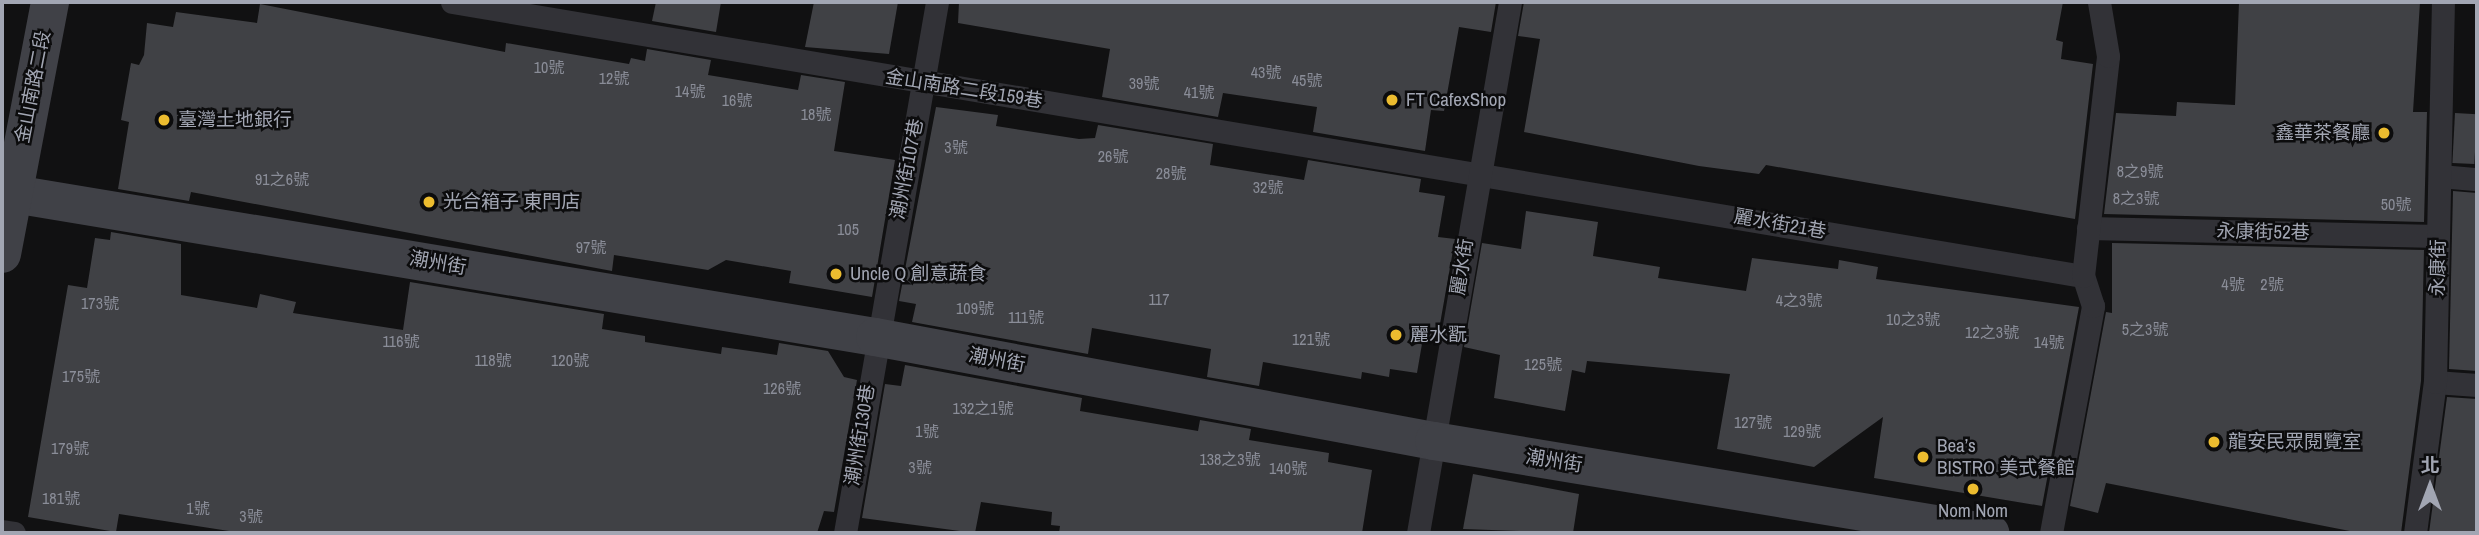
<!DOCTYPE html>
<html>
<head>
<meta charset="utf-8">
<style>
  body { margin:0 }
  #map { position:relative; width:2479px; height:535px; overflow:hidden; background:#111112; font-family:"Archivo Narrow","Noto Sans TC",sans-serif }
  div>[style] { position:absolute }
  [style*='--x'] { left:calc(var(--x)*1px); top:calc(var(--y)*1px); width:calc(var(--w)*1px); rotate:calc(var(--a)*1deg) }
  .building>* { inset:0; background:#404145; transform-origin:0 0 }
  .lane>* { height:23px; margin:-11.5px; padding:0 11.5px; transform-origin:11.5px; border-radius:11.5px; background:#323237 }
  .secondary>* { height:38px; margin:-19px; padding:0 19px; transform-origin:19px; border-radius:19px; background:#404147 }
  .dots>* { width:19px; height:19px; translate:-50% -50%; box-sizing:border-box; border:4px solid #0c0c0d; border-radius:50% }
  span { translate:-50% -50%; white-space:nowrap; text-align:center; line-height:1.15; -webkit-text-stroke:5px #0c0c0d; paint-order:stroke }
  .number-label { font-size:16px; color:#8a8d98 }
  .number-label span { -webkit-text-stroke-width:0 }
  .street-label { font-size:19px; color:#a2a6b3 }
  .poi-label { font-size:19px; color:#a2a6b3 }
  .left { translate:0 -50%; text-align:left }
  .right { translate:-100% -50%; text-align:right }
  .frame { position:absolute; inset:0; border:4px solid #a2a6b3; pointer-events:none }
  .north { position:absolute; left:2395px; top:451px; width:70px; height:70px; -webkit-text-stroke:5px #0c0c0d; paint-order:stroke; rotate:0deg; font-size:19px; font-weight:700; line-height:28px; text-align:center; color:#a2a6b3 }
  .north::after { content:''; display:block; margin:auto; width:24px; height:32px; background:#a2a6b3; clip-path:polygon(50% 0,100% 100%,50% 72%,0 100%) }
</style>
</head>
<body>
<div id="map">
  <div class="building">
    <div style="clip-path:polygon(656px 2px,721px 2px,716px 32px,652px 21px)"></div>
    <div style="clip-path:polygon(814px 2px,898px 2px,889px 54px,805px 47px)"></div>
    <div style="clip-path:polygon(959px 2px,1496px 2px,1491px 32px,1459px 27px,1444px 111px,1431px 110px,1425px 151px,1313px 132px,1317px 107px,1223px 93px,1218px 117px,1102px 97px,1110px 49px,958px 23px)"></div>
    <div style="clip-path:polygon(1524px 2px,2063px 2px,2056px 40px,2063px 42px,2061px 59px,2093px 64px,2075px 219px,1766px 165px,1759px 174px,1699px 166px,1524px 132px,1540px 39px,1518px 36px)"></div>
    <div style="clip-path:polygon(2239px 2px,2420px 2px,2413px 112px,2427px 112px,2424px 222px,2104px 214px,2116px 113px,2176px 116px,2177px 102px,2235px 105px)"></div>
    <div style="clip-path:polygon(260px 4px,505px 52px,506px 43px,629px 64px,631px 58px,645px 61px,647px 49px,711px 60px,708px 75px,798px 90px,801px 75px,845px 82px,834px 151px,895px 160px,872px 297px,789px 283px,791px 271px,726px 260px,708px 270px,614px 255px,612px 271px,191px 192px,189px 201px,118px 189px,129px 122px,121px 120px,131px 63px,139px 65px,144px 55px,147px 23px,173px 27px,176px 12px,257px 23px)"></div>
    <div style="clip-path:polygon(936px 107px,998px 115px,996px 126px,1079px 139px,1095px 138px,1098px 125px,1213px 144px,1210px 165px,1304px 180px,1308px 160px,1421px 179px,1419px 192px,1445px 196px,1438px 237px,1455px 239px,1437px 341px,1423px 338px,1417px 373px,1390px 369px,1389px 377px,1362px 372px,1361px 379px,1263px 362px,1259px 386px,1207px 377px,1211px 349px,1092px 328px,1088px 354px,912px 322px,916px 304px,899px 301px)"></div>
    <div style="left:2455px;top:113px;width:22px;height:50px;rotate:3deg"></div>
    <div style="clip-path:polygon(2453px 191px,2477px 193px,2477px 371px,2449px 369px)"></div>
    <div style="clip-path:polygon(1526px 211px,1598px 222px,1593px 256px,1660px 267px,1658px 278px,1746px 291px,1752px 258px,1838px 269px,1839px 260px,1878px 267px,1876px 279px,2079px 307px,2042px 506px,1874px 478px,1883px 417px,1814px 467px,1717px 449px,1730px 374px,1587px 361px,1585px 373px,1572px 370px,1565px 411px,1494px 398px,1500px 355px,1464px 347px,1482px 243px,1521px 249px)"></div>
    <div style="clip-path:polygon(111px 232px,181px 244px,181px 295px,257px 308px,260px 294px,296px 302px,293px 313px,403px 330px,410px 282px,604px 314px,602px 329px,645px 336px,645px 342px,721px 354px,722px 347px,777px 355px,779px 343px,828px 351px,844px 377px,857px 380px,834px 512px,824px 511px,817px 533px,242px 533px,119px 514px,116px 532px,28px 517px,68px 285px,87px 288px,95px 238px,110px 240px)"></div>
    <div style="clip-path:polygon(2112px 243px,2424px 250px,2421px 381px,2401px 533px,2360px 533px,2106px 483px,2098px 513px,2070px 506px,2106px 312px,2112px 313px)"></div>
    <div style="clip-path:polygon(905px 365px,1082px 398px,1080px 411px,1198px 431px,1200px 420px,1251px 429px,1249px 440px,1329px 453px,1328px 462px,1372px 470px,1362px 533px,1059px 533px,1060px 526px,1051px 525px,1052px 512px,981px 502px,975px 533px,862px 518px,885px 384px,901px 386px)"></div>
    <div style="clip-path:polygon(2447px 397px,2477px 399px,2477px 533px,2429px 533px)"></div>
    <div style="clip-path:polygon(1473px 474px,1579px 494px,1573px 533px,1463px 529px)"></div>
  </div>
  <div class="lane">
    <div style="--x:452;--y:2;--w:1654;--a:9.54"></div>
    <div style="--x:2440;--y:176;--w:37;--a:5"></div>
    <div style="--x:2088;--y:228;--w:350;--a:1.3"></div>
    <div style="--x:2435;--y:382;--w:42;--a:4.1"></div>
    <div style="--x:2;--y:531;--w:12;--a:9"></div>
    <div style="--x:845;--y:533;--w:539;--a:-80.17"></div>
    <div style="--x:1418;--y:533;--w:539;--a:-80.17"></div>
    <div style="--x:2051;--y:533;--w:231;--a:-79.5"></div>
    <div style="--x:2093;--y:306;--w:32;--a:-108"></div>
    <div style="--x:2083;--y:276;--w:221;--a:-83.5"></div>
    <div style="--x:2108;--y:56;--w:55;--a:-99.5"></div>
    <div style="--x:2415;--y:533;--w:152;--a:-82.5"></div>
    <div style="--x:2435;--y:382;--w:380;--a:-88.8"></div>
  </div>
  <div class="secondary">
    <div style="--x:2;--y:192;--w:885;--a:9.43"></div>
    <div style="--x:875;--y:337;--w:569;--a:10.54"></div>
    <div style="--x:1434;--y:441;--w:564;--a:9.4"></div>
    <div style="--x:2;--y:254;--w:257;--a:-79.2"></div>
  </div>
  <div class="dots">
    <div style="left:1392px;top:100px;background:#ecbc2f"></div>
    <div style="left:164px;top:120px;background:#ecbc2f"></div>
    <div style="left:2384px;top:133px;background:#ecbc2f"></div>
    <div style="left:429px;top:202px;background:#ecbc2f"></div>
    <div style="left:836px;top:274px;background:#ecbc2f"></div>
    <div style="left:1396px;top:335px;background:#ecbc2f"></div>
    <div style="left:2214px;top:442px;background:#ecbc2f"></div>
    <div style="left:1923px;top:457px;background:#ecbc2f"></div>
    <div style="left:1973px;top:489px;background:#ecbc2f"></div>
  </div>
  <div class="number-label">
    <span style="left:549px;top:67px">10號</span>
    <span style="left:1266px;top:72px">43號</span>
    <span style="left:614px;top:78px">12號</span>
    <span style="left:1307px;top:80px">45號</span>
    <span style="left:1144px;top:83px">39號</span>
    <span style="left:690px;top:91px">14號</span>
    <span style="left:1199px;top:92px">41號</span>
    <span style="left:737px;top:100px">16號</span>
    <span style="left:816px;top:114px">18號</span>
    <span style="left:956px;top:147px">3號</span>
    <span style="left:1113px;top:156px">26號</span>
    <span style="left:2140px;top:171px">8之9號</span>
    <span style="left:1171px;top:173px">28號</span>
    <span style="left:282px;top:179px">91之6號</span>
    <span style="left:1268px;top:187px">32號</span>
    <span style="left:2136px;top:198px">8之3號</span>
    <span style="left:2396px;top:204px">50號</span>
    <span style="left:848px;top:229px">105</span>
    <span style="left:591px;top:247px">97號</span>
    <span style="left:2233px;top:284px">4號</span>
    <span style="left:2272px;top:284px">2號</span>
    <span style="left:1159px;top:299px">117</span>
    <span style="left:1799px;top:300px">4之3號</span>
    <span style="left:100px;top:303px">173號</span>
    <span style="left:975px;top:308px">109號</span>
    <span style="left:1026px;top:317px">111號</span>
    <span style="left:1913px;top:319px">10之3號</span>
    <span style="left:2145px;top:329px">5之3號</span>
    <span style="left:1992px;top:332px">12之3號</span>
    <span style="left:1311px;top:339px">121號</span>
    <span style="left:401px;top:341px">116號</span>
    <span style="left:2049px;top:342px">14號</span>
    <span style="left:493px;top:360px">118號</span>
    <span style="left:570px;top:360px">120號</span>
    <span style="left:1543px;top:364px">125號</span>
    <span style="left:81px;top:376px">175號</span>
    <span style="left:782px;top:388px">126號</span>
    <span style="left:983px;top:408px">132之1號</span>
    <span style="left:1753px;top:422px">127號</span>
    <span style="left:927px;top:431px">1號</span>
    <span style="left:1802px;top:431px">129號</span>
    <span style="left:70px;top:448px">179號</span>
    <span style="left:1230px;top:459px">138之3號</span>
    <span style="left:920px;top:467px">3號</span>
    <span style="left:1288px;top:468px">140號</span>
    <span style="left:61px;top:498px">181號</span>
    <span style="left:198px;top:508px">1號</span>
    <span style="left:251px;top:516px">3號</span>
  </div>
  <div class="street-label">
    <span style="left:33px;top:87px;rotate:-79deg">金山南路二段</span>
    <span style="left:964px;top:89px;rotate:9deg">金山南路二段159巷</span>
    <span style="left:907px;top:169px;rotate:-79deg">潮州街107巷</span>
    <span style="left:1780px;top:224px;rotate:10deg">麗水街21巷</span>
    <span style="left:2263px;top:232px;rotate:1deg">永康街52巷</span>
    <span style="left:438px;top:263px;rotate:10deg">潮州街</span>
    <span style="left:1462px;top:267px;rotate:-81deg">麗水街</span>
    <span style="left:2438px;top:268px;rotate:-89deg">永康街</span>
    <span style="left:997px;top:360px;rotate:11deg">潮州街</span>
    <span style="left:860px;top:435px;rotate:-81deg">潮州街130巷</span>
    <span style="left:1554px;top:461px;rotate:9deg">潮州街</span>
  </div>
  <div class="poi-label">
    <span class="left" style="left:1406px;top:100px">FT CafexShop</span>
    <span class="left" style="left:178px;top:120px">臺灣土地銀行</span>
    <span class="right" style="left:2370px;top:133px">鑫華茶餐廳</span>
    <span class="left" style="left:443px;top:202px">光合箱子 東門店</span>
    <span class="left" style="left:850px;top:274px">Uncle Q 創意蔬食</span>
    <span class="left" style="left:1410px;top:335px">麗水翫</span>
    <span class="left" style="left:2228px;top:442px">龍安民眾閱覽室</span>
    <span class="left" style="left:1937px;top:457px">Bea’s<br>BISTRO 美式餐館</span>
    <span style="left:1973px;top:511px">Nom Nom</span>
  </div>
  <div class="frame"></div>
  <div class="north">北</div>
</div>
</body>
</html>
